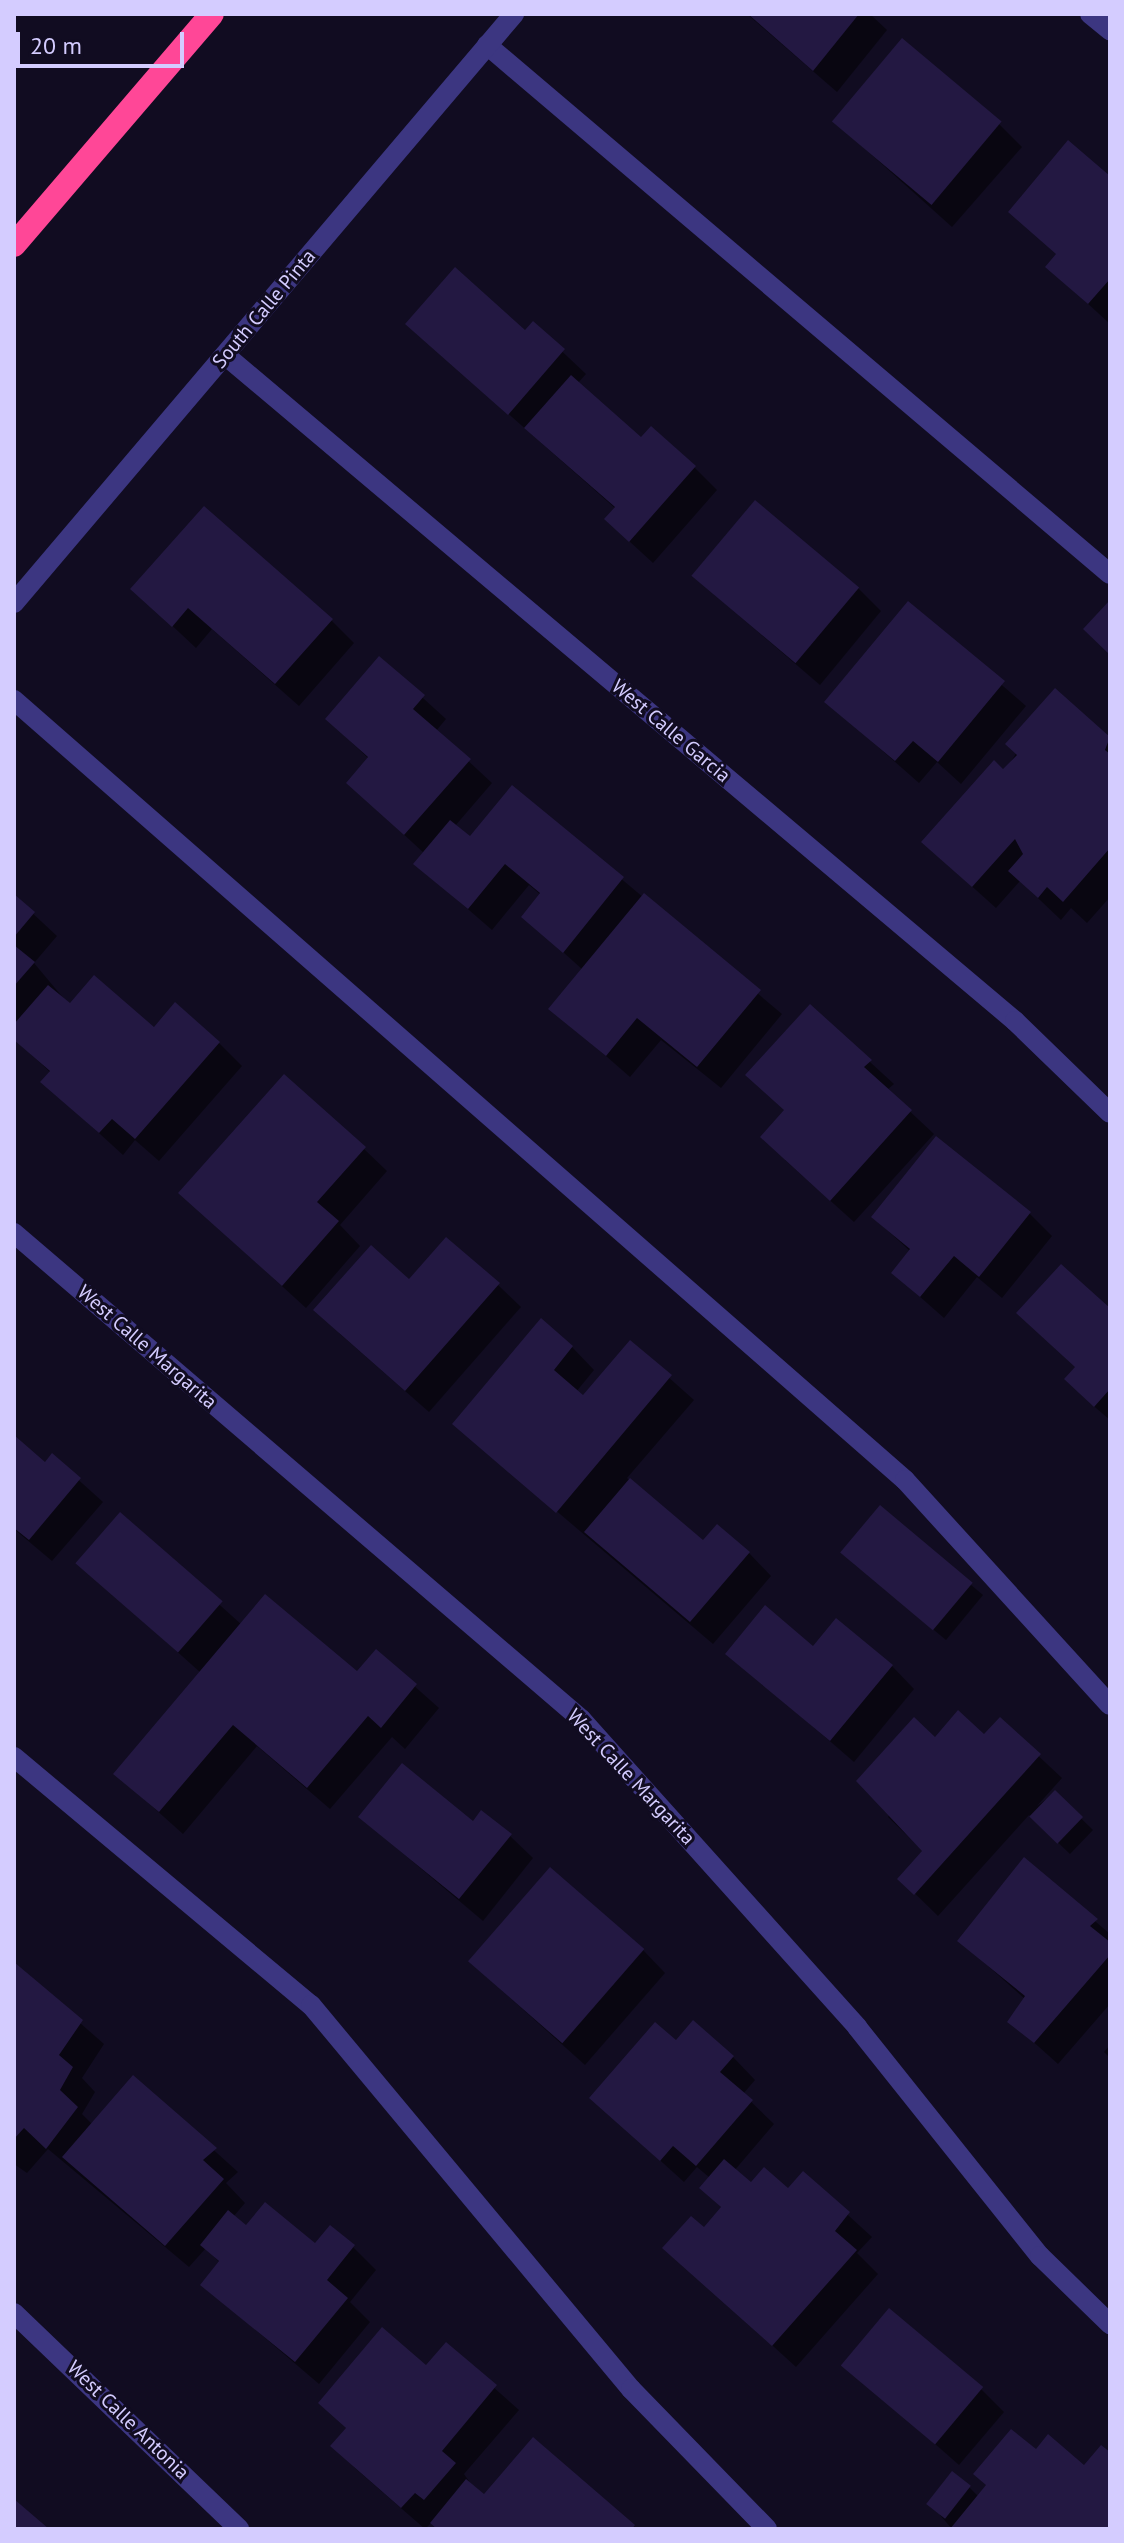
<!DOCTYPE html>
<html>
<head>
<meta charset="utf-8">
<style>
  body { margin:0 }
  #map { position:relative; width:1124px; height:2543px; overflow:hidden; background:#110c21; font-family:"PT Sans",sans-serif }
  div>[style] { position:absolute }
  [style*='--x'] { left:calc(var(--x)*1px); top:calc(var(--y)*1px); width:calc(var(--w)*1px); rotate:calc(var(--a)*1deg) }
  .shadow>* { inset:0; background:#0007 }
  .building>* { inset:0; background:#231842; transform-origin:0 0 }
  .lane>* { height:20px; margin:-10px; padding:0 10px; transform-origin:10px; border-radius:10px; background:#3c3681 }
  .street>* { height:20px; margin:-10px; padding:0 10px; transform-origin:10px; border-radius:10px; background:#3c3681 }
  .highway>* { height:24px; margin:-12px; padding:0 12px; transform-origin:12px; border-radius:12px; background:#ff4797 }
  span { translate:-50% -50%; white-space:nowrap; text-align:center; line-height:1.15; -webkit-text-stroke:6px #110c21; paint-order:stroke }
  .street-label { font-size:20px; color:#d4ccff }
  .frame { position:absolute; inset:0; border:16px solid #d4ccff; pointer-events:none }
  .scale { position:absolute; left:16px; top:32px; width:168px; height:36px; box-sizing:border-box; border:4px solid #d4ccff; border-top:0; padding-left:10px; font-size:24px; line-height:28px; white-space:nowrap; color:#d4ccff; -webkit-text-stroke:6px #110c21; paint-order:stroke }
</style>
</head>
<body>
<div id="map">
  <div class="shadow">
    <div style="clip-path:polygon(747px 14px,870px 14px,887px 30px,837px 92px)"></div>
    <div style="clip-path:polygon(834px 121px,999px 124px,1022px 147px,952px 227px)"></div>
    <div style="clip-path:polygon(1110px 179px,1110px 324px,1048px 267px)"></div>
    <div style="clip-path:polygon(407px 324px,526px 333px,533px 324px,586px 374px,577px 384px,641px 440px,694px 467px,717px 490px,653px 563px,629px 541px,616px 509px)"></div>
    <div style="clip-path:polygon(694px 577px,858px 588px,881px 611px,820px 685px)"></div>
    <div style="clip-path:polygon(133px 589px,331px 620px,354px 643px,299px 706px,212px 629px,196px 648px)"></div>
    <div style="clip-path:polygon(908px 604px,1026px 706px,961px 784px,937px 762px,919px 783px,827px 702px)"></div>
    <div style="clip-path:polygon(380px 659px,446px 719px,436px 731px,492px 783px,455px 826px,470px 838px,512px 787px,782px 1014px,721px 1088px,661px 1040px,630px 1077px,551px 1008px,583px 970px,524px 917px,541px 895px,529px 885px,492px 930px,416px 864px,425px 854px,348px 783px,369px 759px,327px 719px)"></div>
    <div style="clip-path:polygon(1055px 691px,1110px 740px,1110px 897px,1087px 923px,1071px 908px,1061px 920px,1020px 881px,996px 908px,947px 864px)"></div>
    <div style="clip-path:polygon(14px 896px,57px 936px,34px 963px,70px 1006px,219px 1043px,242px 1066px,159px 1161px,135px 1140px,123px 1155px,43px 1082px,51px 1073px,14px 1038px)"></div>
    <div style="clip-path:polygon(810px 1007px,894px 1084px,887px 1090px,934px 1134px,854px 1222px,785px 1160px,785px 1111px)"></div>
    <div style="clip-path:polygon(364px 1149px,387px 1171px,340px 1225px,360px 1246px,306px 1308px,180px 1193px)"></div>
    <div style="clip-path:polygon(1029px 1213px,1052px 1236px,1002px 1298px,977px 1277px,944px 1318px,893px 1273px,911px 1252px,873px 1217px)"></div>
    <div style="clip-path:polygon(498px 1285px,521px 1307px,429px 1412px,339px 1333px)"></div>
    <div style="clip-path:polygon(1110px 1311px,1110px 1420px,1089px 1402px,1077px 1368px)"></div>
    <div style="clip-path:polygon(630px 1343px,694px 1400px,627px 1478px,703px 1543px,749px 1553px,771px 1576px,713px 1644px,454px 1424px,572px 1347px,594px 1370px,576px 1392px,583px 1398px)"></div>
    <div style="clip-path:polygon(14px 1438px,45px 1465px,52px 1456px,103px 1502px,52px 1561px,14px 1529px)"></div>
    <div style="clip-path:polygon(880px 1508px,983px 1595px,946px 1640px,854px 1564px)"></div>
    <div style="clip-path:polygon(120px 1515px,242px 1625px,358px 1674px,376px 1652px,439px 1708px,405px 1749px,392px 1737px,330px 1809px,257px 1746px,183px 1834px,116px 1774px,201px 1673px,78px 1563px)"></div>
    <div style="clip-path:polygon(728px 1653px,892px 1666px,914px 1689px,854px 1762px)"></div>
    <div style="clip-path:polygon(1000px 1720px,1062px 1778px,1037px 1806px,1055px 1793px,1093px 1830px,1070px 1854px,1029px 1815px,938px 1916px,900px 1879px,924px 1852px,888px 1817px,935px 1739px,984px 1737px)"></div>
    <div style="clip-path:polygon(360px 1817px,510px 1836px,533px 1858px,483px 1921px)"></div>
    <div style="clip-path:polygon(1024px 1860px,1110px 1934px,1110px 2004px,1058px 2064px,1010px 2021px,1025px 1999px,960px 1941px)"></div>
    <div style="clip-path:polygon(643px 1950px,665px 1973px,585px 2065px,470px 1962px)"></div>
    <div style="clip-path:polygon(14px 1965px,104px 2044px,82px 2078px,95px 2092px,82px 2114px,93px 2125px,134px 2078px,238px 2172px,226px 2183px,245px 2203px,233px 2217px,247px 2228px,315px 2246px,353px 2247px,376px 2270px,350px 2302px,370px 2322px,319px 2384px,203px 2285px,220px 2263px,206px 2248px,189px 2267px,48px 2149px,27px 2173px,14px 2164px)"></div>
    <div style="clip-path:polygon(676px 2043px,733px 2057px,755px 2080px,743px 2094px,774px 2124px,734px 2171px,751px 2185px,788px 2191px,803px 2174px,872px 2237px,857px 2253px,878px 2274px,796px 2367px,665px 2248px,704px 2230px,722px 2208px,701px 2188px,710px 2178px,697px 2167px,684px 2182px,591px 2098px)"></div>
    <div style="clip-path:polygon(1110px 2045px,1110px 2058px,1104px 2052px)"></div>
    <div style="clip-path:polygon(446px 2345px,519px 2410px,464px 2474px,475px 2490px,484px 2497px,533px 2440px,637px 2529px,439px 2529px,432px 2522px,425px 2529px,356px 2469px,333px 2446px,347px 2429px,320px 2403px,426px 2368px)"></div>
    <div style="clip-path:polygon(844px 2364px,981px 2389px,1004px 2412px,959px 2465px)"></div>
    <div style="clip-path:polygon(1036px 2451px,1085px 2468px,1110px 2455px,1110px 2529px,952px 2529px,940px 2515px,969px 2487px,979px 2497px)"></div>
  </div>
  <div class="building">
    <div style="clip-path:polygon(748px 14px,859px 14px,813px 71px)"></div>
    <div style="left:902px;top:38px;width:130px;height:109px;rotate:40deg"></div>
    <div style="clip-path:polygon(1068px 140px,1110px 176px,1110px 279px,1088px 304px,1045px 267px,1056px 254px,1008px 212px)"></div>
    <div style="clip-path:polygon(455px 267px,525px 330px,533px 321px,565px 349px,508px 415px,405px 324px)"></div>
    <div style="clip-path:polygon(571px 375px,641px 437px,651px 426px,696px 466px,629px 542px,604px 519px,615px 507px,524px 428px)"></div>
    <div style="left:755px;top:500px;width:136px;height:99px;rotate:40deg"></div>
    <div style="clip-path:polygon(204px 506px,333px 619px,275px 684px,188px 608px,172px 627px,130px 589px)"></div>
    <div style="clip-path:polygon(1110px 600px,1110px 655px,1083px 629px)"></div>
    <div style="clip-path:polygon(908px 601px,1005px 681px,938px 762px,913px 741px,895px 761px,824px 702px)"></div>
    <div style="clip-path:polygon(379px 656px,425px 695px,413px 709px,471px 759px,404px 835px,346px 783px,368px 757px,325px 719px)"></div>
    <div style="clip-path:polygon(1055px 688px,1110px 737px,1105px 750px,1110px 754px,1110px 848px,1063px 902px,1047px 887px,1038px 898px,1008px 871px,1023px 854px,1015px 839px,972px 887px,921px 842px,994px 760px,1003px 769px,1017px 755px,1005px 744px)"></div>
    <div style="clip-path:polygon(512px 785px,624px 877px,563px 953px,521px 917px,540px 893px,505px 864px,468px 909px,413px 864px,450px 820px,470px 836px)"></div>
    <div style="clip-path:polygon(644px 893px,761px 990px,697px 1067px,637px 1018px,606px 1056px,548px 1009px)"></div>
    <div style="clip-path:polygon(14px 894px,35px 912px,14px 937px)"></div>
    <div style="clip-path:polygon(14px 945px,35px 962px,14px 986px)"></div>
    <div style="clip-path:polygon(94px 975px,154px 1027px,175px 1002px,220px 1042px,135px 1139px,112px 1119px,99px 1133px,40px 1082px,50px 1071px,14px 1040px,14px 1024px,48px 985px,70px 1003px)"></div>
    <div style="clip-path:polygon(810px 1004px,872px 1060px,864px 1067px,912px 1110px,830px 1201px,760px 1137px,784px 1110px,745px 1075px)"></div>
    <div style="clip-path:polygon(284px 1074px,366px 1147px,317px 1202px,339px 1221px,282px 1286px,178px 1193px)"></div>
    <div style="clip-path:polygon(936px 1136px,1031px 1212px,979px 1277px,954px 1256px,920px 1297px,891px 1273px,910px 1249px,871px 1217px)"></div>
    <div style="clip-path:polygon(446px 1237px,500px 1283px,405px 1391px,313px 1310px,371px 1245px,409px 1279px)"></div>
    <div style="clip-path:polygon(1061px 1264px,1110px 1308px,1110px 1389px,1094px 1407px,1064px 1379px,1075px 1367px,1016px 1313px)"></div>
    <div style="clip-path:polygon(541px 1318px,573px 1346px,554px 1370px,583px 1395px,630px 1340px,672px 1375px,556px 1513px,452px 1424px)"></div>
    <div style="clip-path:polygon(14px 1435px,45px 1462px,52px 1453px,81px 1478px,29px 1540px,14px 1528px)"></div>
    <div style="clip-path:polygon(630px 1478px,703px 1540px,717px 1524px,750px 1552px,690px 1622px,584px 1532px)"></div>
    <div style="left:880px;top:1505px;width:121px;height:62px;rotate:40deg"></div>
    <div style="left:120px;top:1512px;width:136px;height:68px;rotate:41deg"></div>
    <div style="clip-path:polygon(265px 1594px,357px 1671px,376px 1649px,417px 1684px,381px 1728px,368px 1716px,307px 1788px,233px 1725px,159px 1812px,113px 1774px)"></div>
    <div style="clip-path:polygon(765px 1605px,813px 1646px,836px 1618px,893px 1665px,830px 1741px,725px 1654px)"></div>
    <div style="clip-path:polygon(958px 1710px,984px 1734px,1000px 1717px,1041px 1754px,914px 1895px,897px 1879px,922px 1851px,856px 1781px,914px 1717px,935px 1737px)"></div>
    <div style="clip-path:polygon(402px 1763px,473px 1821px,481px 1810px,512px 1834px,459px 1899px,358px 1817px)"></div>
    <div style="left:1055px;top:1790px;width:39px;height:37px;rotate:44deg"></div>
    <div style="clip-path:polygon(1024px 1857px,1098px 1919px,1090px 1926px,1110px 1942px,1110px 1955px,1034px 2043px,1007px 2022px,1025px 1996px,957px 1941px)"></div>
    <div style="left:550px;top:1867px;width:125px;height:125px;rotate:41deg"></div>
    <div style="clip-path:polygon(14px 1962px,83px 2020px,59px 2055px,73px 2067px,60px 2090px,78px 2107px,46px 2149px,24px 2128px,14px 2139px)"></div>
    <div style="clip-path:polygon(693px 2020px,734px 2056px,720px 2072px,753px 2100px,696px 2166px,673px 2146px,660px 2161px,589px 2098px,655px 2022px,676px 2040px)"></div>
    <div style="clip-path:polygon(133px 2075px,217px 2148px,203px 2160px,224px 2179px,165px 2246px,62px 2157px)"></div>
    <div style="clip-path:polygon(724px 2159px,751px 2182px,764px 2167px,788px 2188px,803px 2171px,850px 2212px,835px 2231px,857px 2250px,772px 2346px,662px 2248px,691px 2216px,704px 2227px,721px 2207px,699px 2188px)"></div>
    <div style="clip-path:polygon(265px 2202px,315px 2243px,330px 2225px,355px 2245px,327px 2280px,348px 2298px,295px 2362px,200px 2285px,219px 2261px,200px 2245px,228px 2210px,246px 2225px)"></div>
    <div style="left:889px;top:2308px;width:123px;height:75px;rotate:40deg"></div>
    <div style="clip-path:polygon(382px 2327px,426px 2365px,446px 2342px,497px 2385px,442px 2451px,456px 2463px,424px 2500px,415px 2493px,401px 2508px,330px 2446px,346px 2428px,318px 2403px)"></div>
    <div style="clip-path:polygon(1011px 2429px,1036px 2449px,1048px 2434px,1084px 2465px,1101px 2445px,1110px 2452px,1110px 2529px,950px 2529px,986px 2485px,973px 2474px)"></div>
    <div style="clip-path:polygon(533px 2437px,635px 2525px,632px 2529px,437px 2529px,430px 2523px,466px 2479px,484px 2494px)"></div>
    <div style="left:952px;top:2471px;width:24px;height:42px;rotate:38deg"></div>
    <div style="clip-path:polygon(14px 2499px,49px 2529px,14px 2529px)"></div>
  </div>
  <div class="lane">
    <div style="--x:487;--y:45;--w:817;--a:40.34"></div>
    <div style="--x:14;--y:700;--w:1184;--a:41.2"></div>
    <div style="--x:905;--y:1480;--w:304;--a:47.7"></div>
    <div style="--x:14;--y:1757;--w:387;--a:39.9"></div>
    <div style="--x:311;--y:2005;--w:500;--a:50.2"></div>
    <div style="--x:631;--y:2389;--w:195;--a:45.8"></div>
  </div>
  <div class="street">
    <div style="--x:1090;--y:14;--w:26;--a:39"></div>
    <div style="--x:225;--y:355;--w:1033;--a:40.13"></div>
    <div style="--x:1015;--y:1021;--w:132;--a:44.1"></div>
    <div style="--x:14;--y:603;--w:773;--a:-49.67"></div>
    <div style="--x:14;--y:1233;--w:747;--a:40.6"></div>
    <div style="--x:581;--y:1719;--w:414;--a:48.1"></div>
    <div style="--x:857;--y:2027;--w:293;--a:51.4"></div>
    <div style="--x:1040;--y:2256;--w:98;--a:44.2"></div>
    <div style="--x:14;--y:2313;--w:312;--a:43.8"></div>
  </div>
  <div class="highway">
    <div style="--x:14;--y:245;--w:304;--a:-49.4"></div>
  </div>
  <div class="street-label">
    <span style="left:264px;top:309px;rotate:-50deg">South Calle Pinta</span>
    <span style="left:671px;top:731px;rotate:40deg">West Calle Garcia</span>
    <span style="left:147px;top:1347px;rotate:41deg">West Calle Margarita</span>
    <span style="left:631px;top:1777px;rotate:47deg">West Calle Margarita</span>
    <span style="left:128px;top:2420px;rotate:44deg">West Calle Antonia</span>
  </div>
  <div class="frame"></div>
  <div class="scale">20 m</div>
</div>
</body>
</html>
